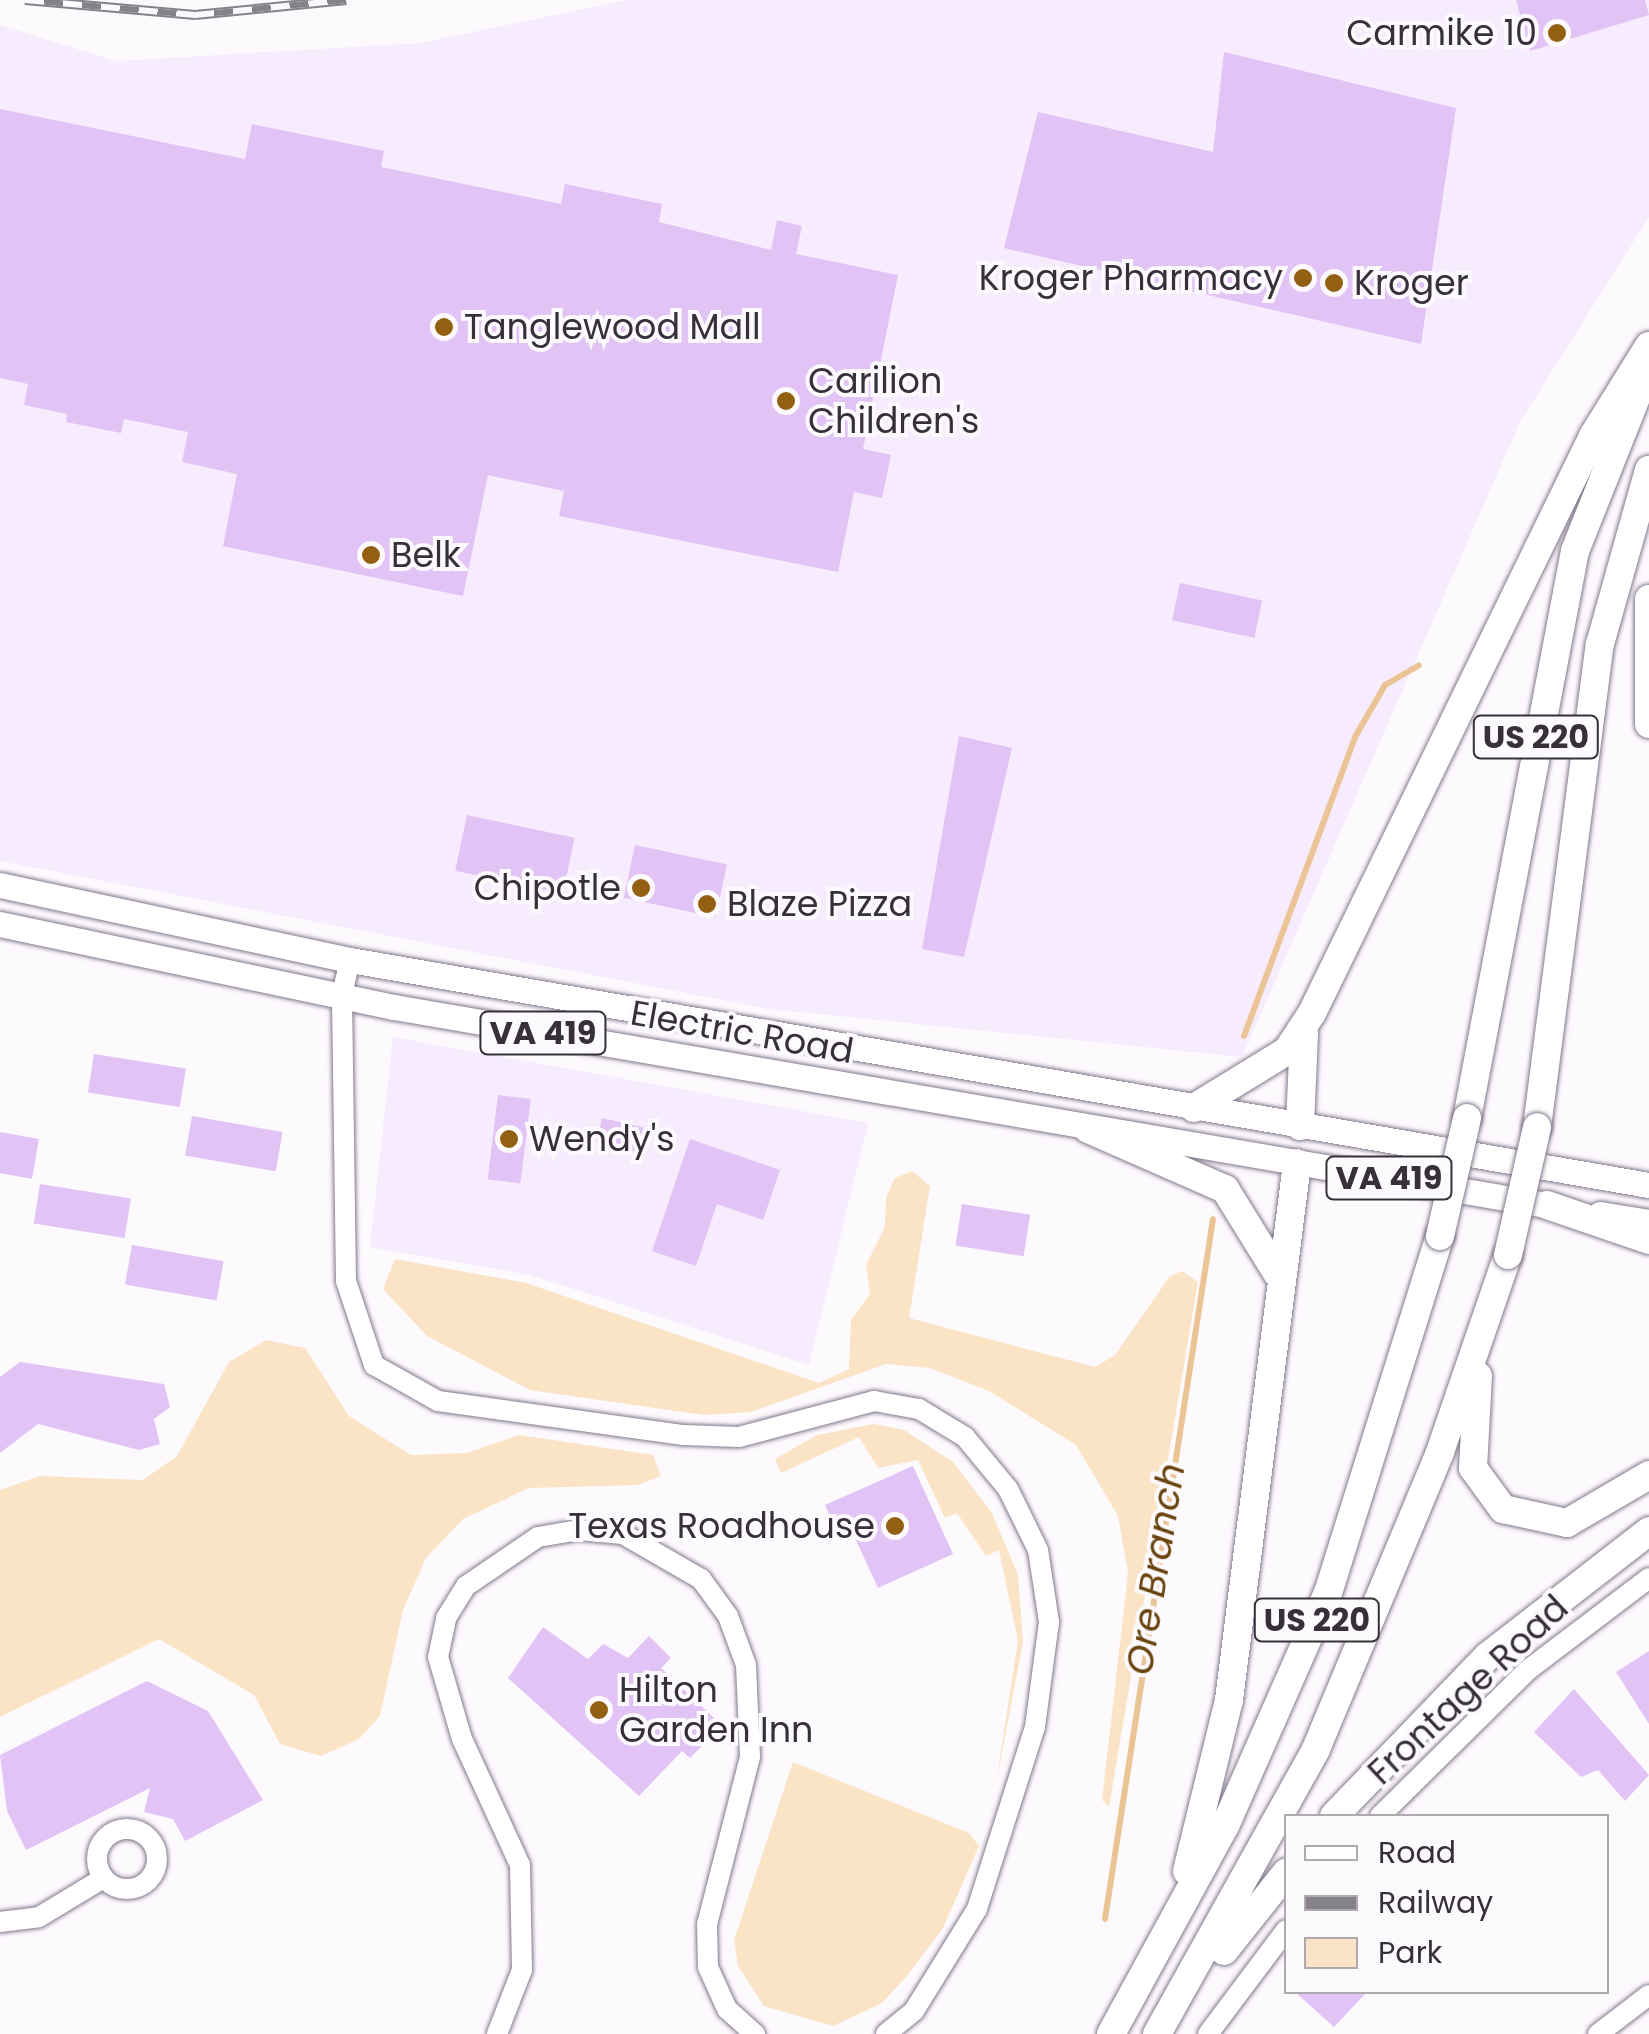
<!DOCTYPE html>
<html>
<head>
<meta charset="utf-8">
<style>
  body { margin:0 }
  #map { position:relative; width:1649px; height:2034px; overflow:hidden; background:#fdfafe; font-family:Poppins,sans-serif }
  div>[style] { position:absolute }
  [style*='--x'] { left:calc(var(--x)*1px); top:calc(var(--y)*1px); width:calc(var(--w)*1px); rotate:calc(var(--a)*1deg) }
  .built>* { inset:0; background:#f6ecfd }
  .green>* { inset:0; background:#fbe3c6 }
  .stream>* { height:6px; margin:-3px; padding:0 3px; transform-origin:3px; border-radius:3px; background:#ebc496 }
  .building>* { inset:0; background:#e1c3f5; transform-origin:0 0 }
  .roads { filter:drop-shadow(0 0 2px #83788c) drop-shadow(0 0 2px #83788c) }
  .minor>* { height:20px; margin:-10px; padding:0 10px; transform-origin:10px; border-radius:10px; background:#fff }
  .minor>.ring { margin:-10px; padding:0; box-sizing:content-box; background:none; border:20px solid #fff; border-radius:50% }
  .major>* { height:25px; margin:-12.5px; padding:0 12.5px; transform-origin:12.5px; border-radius:12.5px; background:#fff }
  .highway>* { height:28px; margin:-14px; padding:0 14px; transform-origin:14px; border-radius:14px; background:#fff }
  .rail>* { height:10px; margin-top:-5px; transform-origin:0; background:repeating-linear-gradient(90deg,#fdfafe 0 19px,#868289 0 38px); box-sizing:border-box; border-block:2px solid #868289 }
  .bridges { filter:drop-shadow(0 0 2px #83788c) drop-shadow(0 0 2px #83788c) }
  .highway-bridge>* { height:28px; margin:-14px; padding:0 14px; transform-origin:14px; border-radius:14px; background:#fff }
  .dots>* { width:28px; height:28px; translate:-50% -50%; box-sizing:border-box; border:5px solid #fdfafe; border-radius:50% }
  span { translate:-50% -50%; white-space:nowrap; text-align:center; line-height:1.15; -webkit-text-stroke:8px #fdfafe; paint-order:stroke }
  .shield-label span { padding:2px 8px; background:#fdfafe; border:2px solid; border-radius:8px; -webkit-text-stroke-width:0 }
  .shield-label { font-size:32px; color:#353039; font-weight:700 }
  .poi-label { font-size:35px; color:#353039 }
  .right { translate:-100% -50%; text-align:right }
  .left { translate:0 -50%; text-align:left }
  .street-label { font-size:35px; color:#353039 }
  .water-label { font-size:38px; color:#69440c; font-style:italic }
  .legend { position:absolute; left:1284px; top:1814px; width:325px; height:180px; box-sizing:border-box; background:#fdfafe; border:2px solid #ada9af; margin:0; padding:12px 18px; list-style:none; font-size:30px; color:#353039 }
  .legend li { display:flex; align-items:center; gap:20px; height:50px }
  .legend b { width:50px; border:2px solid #ada9af }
</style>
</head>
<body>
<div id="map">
  <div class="built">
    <div style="clip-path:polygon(626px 0,1649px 0,1649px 217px,1520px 422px,1242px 1057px,769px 1009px,0 861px,0 25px,116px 61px,421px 43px)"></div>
    <div style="clip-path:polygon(393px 1037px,868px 1123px,809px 1365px,530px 1275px,370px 1247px)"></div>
  </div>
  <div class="green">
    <div style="clip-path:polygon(912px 1171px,930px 1186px,909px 1318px,1095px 1367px,1115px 1355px,1170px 1276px,1182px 1271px,1198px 1282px,1109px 1807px,1102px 1800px,1128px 1573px,1118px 1516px,1076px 1445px,989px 1391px,930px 1368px,886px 1364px,751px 1412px,703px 1415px,530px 1390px,427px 1336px,383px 1289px,395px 1259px,526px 1283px,819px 1383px,849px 1369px,851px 1320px,870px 1294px,866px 1265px,885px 1227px,886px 1197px,895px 1178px)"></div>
    <div style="clip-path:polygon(266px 1340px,305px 1348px,349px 1416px,411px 1455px,467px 1453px,519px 1435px,653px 1455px,661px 1476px,638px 1485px,529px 1488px,463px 1519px,426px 1558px,403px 1610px,380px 1716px,359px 1739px,321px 1756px,280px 1744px,254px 1695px,159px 1639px,0 1717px,0 1490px,40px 1476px,143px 1480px,177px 1456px,229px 1362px)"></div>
    <div style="clip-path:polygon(874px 1424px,904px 1430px,953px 1462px,992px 1513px,1018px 1575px,1023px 1642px,995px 1789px,1018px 1641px,999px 1550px,986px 1556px,957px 1513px,945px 1518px,918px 1460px,878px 1468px,859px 1437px,781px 1473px,775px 1459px,817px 1435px)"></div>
    <div style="clip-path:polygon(793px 1762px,969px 1833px,979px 1846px,943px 1928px,906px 1977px,882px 2003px,833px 2026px,764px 2006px,738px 1966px,734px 1940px)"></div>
  </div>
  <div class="stream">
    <div style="--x:1244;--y:1036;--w:319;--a:-69.6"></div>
    <div style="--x:1355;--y:737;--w:60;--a:-60"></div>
    <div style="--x:1385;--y:685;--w:39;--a:-30"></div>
    <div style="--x:1105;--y:1919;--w:708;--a:-81.23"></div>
  </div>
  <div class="building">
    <div style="clip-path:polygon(1516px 0,1645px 0,1649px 15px,1530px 51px)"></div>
    <div style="clip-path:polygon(1224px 52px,1456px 108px,1421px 344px,1004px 248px,1038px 112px,1213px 152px)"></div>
    <div style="clip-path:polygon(0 109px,245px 159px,252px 124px,384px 151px,381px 167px,561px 204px,565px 184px,662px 204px,659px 222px,771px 250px,777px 220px,802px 226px,796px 254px,898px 275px,863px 449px,891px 455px,882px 498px,854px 492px,838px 572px,559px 516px,564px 491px,488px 475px,463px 596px,223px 546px,237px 474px,182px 462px,188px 432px,124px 419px,121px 433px,66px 422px,67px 414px,24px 405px,28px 384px,0 378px)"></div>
    <div style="left:1180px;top:583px;width:84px;height:38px;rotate:12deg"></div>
    <div style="clip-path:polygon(959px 736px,1012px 748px,964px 957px,922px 949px)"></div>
    <div style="left:467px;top:815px;width:110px;height:57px;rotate:12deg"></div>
    <div style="left:635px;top:845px;width:94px;height:54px;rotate:12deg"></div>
    <div style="left:94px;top:1054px;width:93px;height:39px;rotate:9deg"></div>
    <div style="left:498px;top:1095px;width:33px;height:85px;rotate:7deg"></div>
    <div style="left:192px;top:1116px;width:92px;height:40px;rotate:10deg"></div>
    <div style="left:602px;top:1118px;width:45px;height:25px;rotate:13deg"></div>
    <div style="clip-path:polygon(0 1132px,39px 1139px,32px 1179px,0 1173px)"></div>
    <div style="clip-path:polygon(690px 1139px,780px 1170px,763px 1220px,717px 1204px,696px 1266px,652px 1251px)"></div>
    <div style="left:40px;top:1184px;width:92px;height:40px;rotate:9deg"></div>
    <div style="left:962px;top:1204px;width:69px;height:42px;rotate:9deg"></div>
    <div style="left:132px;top:1245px;width:93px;height:40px;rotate:10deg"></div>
    <div style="clip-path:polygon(20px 1362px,164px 1384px,170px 1407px,154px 1419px,160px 1444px,139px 1450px,38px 1424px,0 1453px,0 1377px)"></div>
    <div style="clip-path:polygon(913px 1466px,953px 1554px,878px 1588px,848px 1523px,836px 1528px,825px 1505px)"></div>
    <div style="clip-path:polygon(543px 1627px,588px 1659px,603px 1644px,628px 1658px,649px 1636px,671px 1658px,661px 1668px,715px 1719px,704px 1730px,711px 1737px,690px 1758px,682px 1751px,639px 1796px,508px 1678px)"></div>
    <div style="clip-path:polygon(1649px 1651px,1649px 1724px,1616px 1672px)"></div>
    <div style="clip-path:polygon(147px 1681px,208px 1711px,263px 1800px,185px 1841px,173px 1819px,144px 1812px,150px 1788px,26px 1850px,7px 1811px,0 1755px)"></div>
    <div style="clip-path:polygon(1574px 1689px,1649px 1775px,1625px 1801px,1598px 1770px,1581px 1777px,1534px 1732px)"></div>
    <div style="clip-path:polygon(1295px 1992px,1367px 1992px,1334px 2027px)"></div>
  </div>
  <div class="roads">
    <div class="minor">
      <div style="--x:350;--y:960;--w:37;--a:103"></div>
      <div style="--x:342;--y:996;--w:285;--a:89.2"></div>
      <div style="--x:346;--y:1281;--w:89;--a:71.6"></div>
      <div style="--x:374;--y:1365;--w:73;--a:29.4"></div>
      <div style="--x:438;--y:1401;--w:248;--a:7.9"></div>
      <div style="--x:684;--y:1435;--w:55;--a:2.1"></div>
      <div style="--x:739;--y:1437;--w:140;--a:-14.9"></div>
      <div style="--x:874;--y:1401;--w:46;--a:10.1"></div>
      <div style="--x:919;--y:1409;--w:54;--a:31.3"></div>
      <div style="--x:965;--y:1437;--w:67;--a:50.4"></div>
      <div style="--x:1008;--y:1489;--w:68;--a:63.8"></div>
      <div style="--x:1038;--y:1550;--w:73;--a:81.3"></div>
      <div style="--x:1049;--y:1622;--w:106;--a:97.6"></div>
      <div style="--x:1035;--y:1727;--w:191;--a:107.7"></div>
      <div style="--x:977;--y:1909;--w:120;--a:121.7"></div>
      <div style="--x:914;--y:2011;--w:36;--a:141"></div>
      <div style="--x:1380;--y:1816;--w:208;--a:-44.6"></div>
      <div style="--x:1528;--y:1670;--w:152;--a:-37.2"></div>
      <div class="ring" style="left:97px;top:1829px;width:40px;height:40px"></div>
      <div style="--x:0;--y:1922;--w:39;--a:-7"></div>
      <div style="--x:39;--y:1917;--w:74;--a:-31.1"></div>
      <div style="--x:497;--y:2034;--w:69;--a:-68.7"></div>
      <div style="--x:522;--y:1970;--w:105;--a:-91.1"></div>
      <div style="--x:520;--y:1865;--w:139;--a:-114.7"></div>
      <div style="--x:462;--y:1739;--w:85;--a:-106.3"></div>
      <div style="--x:438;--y:1657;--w:40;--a:-78"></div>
      <div style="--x:446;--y:1618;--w:38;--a:-58"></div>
      <div style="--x:466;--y:1586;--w:87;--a:-34.2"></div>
      <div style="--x:538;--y:1537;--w:42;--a:-9.7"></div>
      <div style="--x:579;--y:1530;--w:44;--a:5.2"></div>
      <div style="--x:623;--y:1534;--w:90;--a:30"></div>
      <div style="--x:701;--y:1579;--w:46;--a:53.9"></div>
      <div style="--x:728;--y:1616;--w:52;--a:69.8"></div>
      <div style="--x:746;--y:1665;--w:92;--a:87.5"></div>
      <div style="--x:750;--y:1757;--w:172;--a:104.4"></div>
      <div style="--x:707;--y:1924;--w:43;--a:88.7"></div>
      <div style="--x:708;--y:1967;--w:46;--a:65.7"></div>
      <div style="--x:727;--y:2009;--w:38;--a:42"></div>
      <div style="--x:1208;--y:2034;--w:130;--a:-53.1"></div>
      <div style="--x:1598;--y:2034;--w:64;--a:-37.4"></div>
    </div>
    <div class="major">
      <div style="--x:0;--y:885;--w:358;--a:12.1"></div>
      <div style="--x:350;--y:960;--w:1318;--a:9.83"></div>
      <div style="--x:0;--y:924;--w:403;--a:11.9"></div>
      <div style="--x:394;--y:1007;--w:1164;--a:9.75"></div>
      <div style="--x:1600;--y:1214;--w:50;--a:9.3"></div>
    </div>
    <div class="highway">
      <div style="--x:1649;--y:599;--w:125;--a:90"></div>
      <div style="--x:1194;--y:1108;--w:109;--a:-31.5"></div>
      <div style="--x:1287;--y:1051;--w:45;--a:-56.7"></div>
      <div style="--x:1312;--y:1013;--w:642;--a:-64.03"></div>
      <div style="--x:1593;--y:436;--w:106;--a:-58.1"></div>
      <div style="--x:1467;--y:1118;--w:577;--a:-79.22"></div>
      <div style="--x:1575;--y:551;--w:181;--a:-68.3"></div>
      <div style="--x:1300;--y:1126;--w:93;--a:-87.5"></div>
      <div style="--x:1537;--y:1127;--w:487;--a:-82.6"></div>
      <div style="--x:1600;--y:644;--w:181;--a:-74.3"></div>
      <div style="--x:1088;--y:1129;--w:150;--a:23.7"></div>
      <div style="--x:1225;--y:1189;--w:99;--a:58.2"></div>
      <div style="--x:1547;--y:1205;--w:108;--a:18.9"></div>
      <div style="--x:1478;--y:1376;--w:92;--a:93.1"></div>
      <div style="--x:1473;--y:1468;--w:51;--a:53.8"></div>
      <div style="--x:1503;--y:1509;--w:66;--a:12.3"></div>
      <div style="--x:1567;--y:1523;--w:95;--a:-30.3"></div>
      <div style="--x:1334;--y:1816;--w:222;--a:-46.1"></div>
      <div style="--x:1488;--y:1656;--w:204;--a:-37.8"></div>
      <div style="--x:1187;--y:1871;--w:176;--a:-76.2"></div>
      <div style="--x:1229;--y:1700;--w:541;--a:-82.78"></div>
      <div style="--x:1224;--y:1951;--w:100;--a:-51.5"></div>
      <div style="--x:1111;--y:2034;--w:237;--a:-61.3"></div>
      <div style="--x:1225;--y:1826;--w:255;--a:-66.2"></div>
      <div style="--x:1328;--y:1593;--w:374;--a:-72.6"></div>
      <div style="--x:1157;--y:2034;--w:326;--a:-60.8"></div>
      <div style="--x:1316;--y:1749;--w:322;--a:-67.3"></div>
      <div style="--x:1440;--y:1452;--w:208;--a:-71"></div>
    </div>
  </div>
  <div class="rail">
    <div style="--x:25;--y:0;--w:171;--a:5"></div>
    <div style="--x:195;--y:15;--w:152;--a:-5.7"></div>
  </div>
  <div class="bridges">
    <div class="highway-bridge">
      <div style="--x:1440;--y:1236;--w:121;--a:-77.1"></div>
      <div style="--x:1508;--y:1255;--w:131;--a:-77.2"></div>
    </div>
  </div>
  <div class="dots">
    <div style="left:1557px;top:33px;background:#926010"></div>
    <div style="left:1303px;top:278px;background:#926010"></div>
    <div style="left:1334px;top:283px;background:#926010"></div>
    <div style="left:444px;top:327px;background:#926010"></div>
    <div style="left:786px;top:401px;background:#926010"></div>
    <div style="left:371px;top:555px;background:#926010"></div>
    <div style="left:641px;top:888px;background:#926010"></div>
    <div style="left:707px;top:904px;background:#926010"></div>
    <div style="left:509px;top:1139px;background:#926010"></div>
    <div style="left:895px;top:1526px;background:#926010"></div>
    <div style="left:599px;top:1710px;background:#926010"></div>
  </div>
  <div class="shield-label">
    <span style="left:1536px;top:737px">US 220</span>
    <span style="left:543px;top:1033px">VA 419</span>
    <span style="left:1389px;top:1178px">VA 419</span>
    <span style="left:1317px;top:1620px">US 220</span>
  </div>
  <div class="poi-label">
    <span class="right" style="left:1537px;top:33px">Carmike 10</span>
    <span class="right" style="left:1283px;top:278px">Kroger Pharmacy</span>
    <span class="left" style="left:1354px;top:283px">Kroger</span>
    <span class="left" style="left:464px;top:327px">Tanglewood Mall</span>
    <span class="left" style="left:808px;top:401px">Carilion<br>Children's</span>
    <span class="left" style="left:391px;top:555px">Belk</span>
    <span class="right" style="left:621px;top:888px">Chipotle</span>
    <span class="left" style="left:727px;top:904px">Blaze Pizza</span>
    <span class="left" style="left:529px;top:1139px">Wendy's</span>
    <span class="right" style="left:875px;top:1526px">Texas Roadhouse</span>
    <span class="left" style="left:619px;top:1710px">Hilton<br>Garden Inn</span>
  </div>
  <div class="street-label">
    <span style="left:742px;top:1032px;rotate:10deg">Electric Road</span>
    <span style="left:1468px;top:1690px;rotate:-43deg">Frontage Road</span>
  </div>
  <div class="water-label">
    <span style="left:1155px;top:1569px;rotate:-81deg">Ore Branch</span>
  </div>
  <ul class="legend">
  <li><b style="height:12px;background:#fff"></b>Road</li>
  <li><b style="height:12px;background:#868289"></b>Railway</li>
  <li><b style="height:28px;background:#fbe3c6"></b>Park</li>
  </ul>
</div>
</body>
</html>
